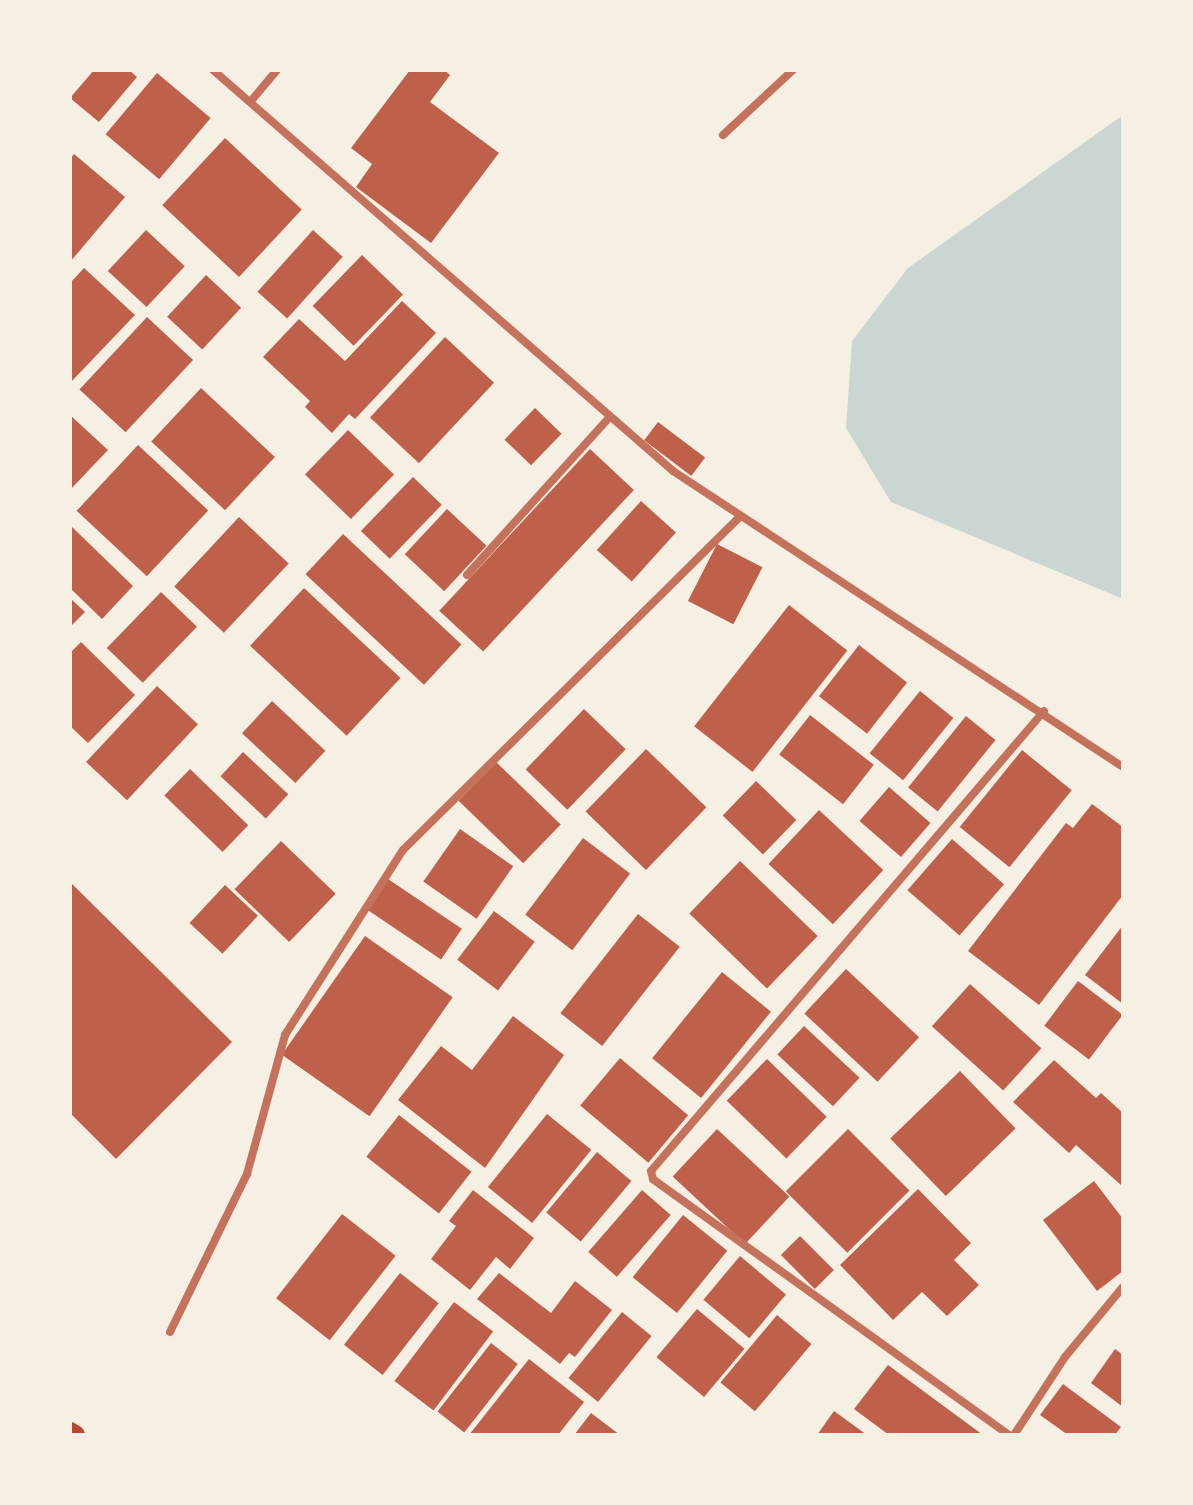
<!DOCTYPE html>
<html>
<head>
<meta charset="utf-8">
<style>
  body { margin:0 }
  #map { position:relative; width:1193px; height:1505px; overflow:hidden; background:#f6efe4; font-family:"Work Sans",sans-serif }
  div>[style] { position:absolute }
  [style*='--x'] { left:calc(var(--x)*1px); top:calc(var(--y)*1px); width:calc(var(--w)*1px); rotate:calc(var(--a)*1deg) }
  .water>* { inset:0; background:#c9d6d2 }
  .building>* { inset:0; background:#bf614a; transform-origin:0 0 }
  .minor>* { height:8px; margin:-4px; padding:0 4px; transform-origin:4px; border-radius:4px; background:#c5725c }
  .primary>* { height:20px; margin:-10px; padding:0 10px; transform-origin:10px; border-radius:10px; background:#b5482f }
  span { translate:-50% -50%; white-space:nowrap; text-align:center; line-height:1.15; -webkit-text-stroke:7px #f6efe4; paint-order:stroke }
  .frame { position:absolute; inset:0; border:72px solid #f6efe4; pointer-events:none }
</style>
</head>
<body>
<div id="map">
  <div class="water">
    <div style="clip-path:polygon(1123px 115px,1123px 599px,891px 502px,846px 428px,852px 341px,908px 268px)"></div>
  </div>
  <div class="building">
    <div style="clip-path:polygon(94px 70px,129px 70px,137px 77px,99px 122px,70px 98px)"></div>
    <div style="clip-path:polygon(410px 70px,444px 70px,450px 75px,430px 102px,499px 153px,431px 243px,356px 187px,372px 164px,351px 148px)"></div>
    <div style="left:157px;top:73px;width:70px;height:80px;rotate:40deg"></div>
    <div style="left:225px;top:138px;width:105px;height:92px;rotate:43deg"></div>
    <div style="clip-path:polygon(74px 154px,125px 197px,70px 262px,70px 159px)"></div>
    <div style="left:146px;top:230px;width:53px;height:56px;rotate:43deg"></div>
    <div style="left:313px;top:230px;width:40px;height:83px;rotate:42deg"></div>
    <div style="left:362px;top:255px;width:57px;height:71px;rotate:44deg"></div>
    <div style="clip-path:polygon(84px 268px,135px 315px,70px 383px,70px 283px)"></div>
    <div style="left:206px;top:275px;width:48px;height:57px;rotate:43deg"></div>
    <div style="clip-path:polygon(402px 301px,436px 333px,355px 419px,349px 414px,332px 433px,305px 407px,310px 401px,263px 357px,299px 319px,345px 361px)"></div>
    <div style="left:147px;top:317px;width:63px;height:99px;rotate:43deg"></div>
    <div style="left:445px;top:337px;width:67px;height:110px;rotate:43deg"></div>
    <div style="left:201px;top:388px;width:101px;height:73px;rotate:43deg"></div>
    <div style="left:535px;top:408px;width:37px;height:44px;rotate:44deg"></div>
    <div style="clip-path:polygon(70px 415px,108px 450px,70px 490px)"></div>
    <div style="left:658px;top:422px;width:59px;height:23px;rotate:37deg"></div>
    <div style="left:348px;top:430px;width:64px;height:62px;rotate:44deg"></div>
    <div style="left:138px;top:445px;width:96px;height:90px;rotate:43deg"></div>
    <div style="left:590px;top:449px;width:60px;height:221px;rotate:43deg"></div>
    <div style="left:413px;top:477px;width:40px;height:75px;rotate:44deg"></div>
    <div style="left:641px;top:501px;width:47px;height:66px;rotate:42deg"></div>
    <div style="left:447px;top:509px;width:54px;height:62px;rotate:43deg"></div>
    <div style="left:239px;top:517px;width:68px;height:95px;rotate:43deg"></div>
    <div style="clip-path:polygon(70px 525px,133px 586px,102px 619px,70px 588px)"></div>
    <div style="left:343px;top:534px;width:162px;height:55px;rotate:43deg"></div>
    <div style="left:717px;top:544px;width:51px;height:64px;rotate:27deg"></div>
    <div style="left:304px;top:588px;width:132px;height:79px;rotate:43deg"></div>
    <div style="left:161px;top:592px;width:50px;height:78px;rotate:44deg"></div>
    <div style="clip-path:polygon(70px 598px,85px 612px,70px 627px)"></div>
    <div style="left:789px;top:605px;width:74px;height:154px;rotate:38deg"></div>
    <div style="clip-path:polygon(81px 642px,135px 695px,88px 743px,70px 726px,70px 653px)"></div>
    <div style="left:859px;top:645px;width:61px;height:65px;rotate:38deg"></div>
    <div style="left:157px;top:686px;width:56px;height:104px;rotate:43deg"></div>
    <div style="left:920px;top:691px;width:43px;height:80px;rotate:39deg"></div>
    <div style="left:272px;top:701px;width:73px;height:44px;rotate:43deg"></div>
    <div style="left:584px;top:709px;width:58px;height:84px;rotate:44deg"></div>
    <div style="left:810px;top:715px;width:81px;height:50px;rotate:38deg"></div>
    <div style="left:966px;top:716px;width:38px;height:92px;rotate:39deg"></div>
    <div style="left:646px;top:749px;width:84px;height:87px;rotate:44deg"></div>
    <div style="left:1022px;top:750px;width:64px;height:99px;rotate:39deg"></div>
    <div style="left:243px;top:752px;width:62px;height:33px;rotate:43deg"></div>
    <div style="left:496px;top:762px;width:90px;height:54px;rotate:44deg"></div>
    <div style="left:190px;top:769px;width:81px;height:37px;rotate:44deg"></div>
    <div style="left:756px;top:781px;width:56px;height:48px;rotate:44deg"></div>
    <div style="left:889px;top:787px;width:55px;height:45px;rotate:41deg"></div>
    <div style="clip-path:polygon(1092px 804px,1123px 827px,1123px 895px,1039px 1005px,968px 951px,1066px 823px,1073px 828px)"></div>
    <div style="left:819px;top:810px;width:88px;height:74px;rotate:43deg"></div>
    <div style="left:460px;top:829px;width:65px;height:64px;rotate:35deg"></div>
    <div style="left:583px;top:838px;width:59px;height:96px;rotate:37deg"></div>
    <div style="left:952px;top:839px;width:69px;height:68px;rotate:41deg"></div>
    <div style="left:281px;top:841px;width:76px;height:67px;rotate:44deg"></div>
    <div style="left:740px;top:861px;width:108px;height:73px;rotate:44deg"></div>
    <div style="left:388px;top:879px;width:89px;height:37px;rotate:34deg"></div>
    <div style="clip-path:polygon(70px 882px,232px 1042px,116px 1159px,70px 1113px)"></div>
    <div style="left:225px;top:885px;width:45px;height:52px;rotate:43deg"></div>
    <div style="left:494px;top:911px;width:51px;height:61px;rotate:37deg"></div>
    <div style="left:638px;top:914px;width:53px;height:126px;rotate:38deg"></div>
    <div style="clip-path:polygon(1123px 925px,1123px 1004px,1085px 975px)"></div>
    <div style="left:365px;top:936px;width:107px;height:145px;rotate:35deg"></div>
    <div style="left:846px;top:969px;width:100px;height:61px;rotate:43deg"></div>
    <div style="left:722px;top:972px;width:63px;height:111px;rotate:39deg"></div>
    <div style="left:1078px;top:981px;width:56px;height:56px;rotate:37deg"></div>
    <div style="left:970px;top:984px;width:96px;height:57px;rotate:42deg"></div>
    <div style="clip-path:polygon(513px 1016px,564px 1055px,485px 1168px,398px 1100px,441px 1046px,472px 1070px)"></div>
    <div style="left:804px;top:1026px;width:76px;height:39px;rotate:43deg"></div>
    <div style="left:620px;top:1058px;width:89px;height:62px;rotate:40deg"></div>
    <div style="left:767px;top:1059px;width:83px;height:58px;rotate:44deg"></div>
    <div style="clip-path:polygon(1054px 1060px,1096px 1098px,1101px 1093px,1123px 1113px,1121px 1185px,1076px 1145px,1069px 1153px,1013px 1102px)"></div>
    <div style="left:960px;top:1071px;width:80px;height:97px;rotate:46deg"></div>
    <div style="left:547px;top:1114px;width:57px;height:94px;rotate:39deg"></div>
    <div style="left:399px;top:1115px;width:92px;height:53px;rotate:38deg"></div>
    <div style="left:717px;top:1129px;width:99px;height:65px;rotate:43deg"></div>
    <div style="left:848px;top:1129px;width:87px;height:88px;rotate:45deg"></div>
    <div style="left:597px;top:1152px;width:45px;height:79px;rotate:40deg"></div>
    <div style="clip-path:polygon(1094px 1181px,1123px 1219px,1123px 1271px,1097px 1291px,1043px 1220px)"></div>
    <div style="clip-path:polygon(918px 1189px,971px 1243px,954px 1260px,979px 1285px,947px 1316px,922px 1292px,893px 1320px,840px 1265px)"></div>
    <div style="clip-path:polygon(473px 1190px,534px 1238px,510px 1269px,496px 1257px,470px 1290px,431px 1259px,456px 1226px,449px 1221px)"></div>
    <div style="left:642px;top:1190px;width:38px;height:82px;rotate:41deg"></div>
    <div style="left:342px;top:1214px;width:68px;height:107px;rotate:38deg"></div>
    <div style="left:683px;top:1215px;width:57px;height:80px;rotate:39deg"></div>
    <div style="left:800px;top:1236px;width:48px;height:27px;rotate:45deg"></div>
    <div style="left:740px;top:1256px;width:60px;height:57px;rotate:40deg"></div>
    <div style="left:400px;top:1273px;width:49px;height:91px;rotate:38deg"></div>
    <div style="clip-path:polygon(499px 1273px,551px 1313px,575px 1281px,612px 1310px,575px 1357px,569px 1353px,560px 1364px,477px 1299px)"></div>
    <div style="left:454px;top:1302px;width:49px;height:99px;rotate:37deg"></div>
    <div style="left:697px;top:1309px;width:62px;height:63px;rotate:40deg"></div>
    <div style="left:622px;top:1312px;width:38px;height:85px;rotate:39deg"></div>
    <div style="left:777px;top:1315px;width:45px;height:88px;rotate:40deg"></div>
    <div style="left:491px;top:1343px;width:34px;height:87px;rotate:38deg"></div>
    <div style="clip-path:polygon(1115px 1349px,1123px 1355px,1123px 1407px,1091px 1383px)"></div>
    <div style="clip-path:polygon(529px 1359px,584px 1402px,558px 1435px,469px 1435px)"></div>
    <div style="clip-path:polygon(888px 1365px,983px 1435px,889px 1435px,854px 1409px)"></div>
    <div style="clip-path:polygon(1063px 1384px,1121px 1427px,1115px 1435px,1068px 1435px,1040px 1415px)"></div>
    <div style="clip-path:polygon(834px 1411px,867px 1435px,817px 1435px)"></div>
    <div style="clip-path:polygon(591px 1413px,620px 1435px,574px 1435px)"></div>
  </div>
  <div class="minor">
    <div style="--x:213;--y:70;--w:610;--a:41.08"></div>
    <div style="--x:673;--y:471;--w:539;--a:33.34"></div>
    <div style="--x:251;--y:101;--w:40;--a:-50"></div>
    <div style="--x:723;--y:135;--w:96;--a:-42.9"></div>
    <div style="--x:467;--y:575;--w:210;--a:-47.9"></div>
    <div style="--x:170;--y:1332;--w:176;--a:-64"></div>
    <div style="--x:247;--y:1174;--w:144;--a:-74.7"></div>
    <div style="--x:285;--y:1035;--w:219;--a:-57.5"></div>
    <div style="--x:403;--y:850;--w:474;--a:-44.7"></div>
    <div style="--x:1009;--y:1435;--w:438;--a:-144.3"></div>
    <div style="--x:653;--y:1179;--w:8;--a:-104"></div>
    <div style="--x:651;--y:1171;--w:605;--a:-49.49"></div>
    <div style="--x:1014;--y:1435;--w:93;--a:-56.8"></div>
    <div style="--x:1065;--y:1357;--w:91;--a:-50.4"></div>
  </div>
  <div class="primary">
    <div style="--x:70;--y:1432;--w:6;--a:31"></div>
  </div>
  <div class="frame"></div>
</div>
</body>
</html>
